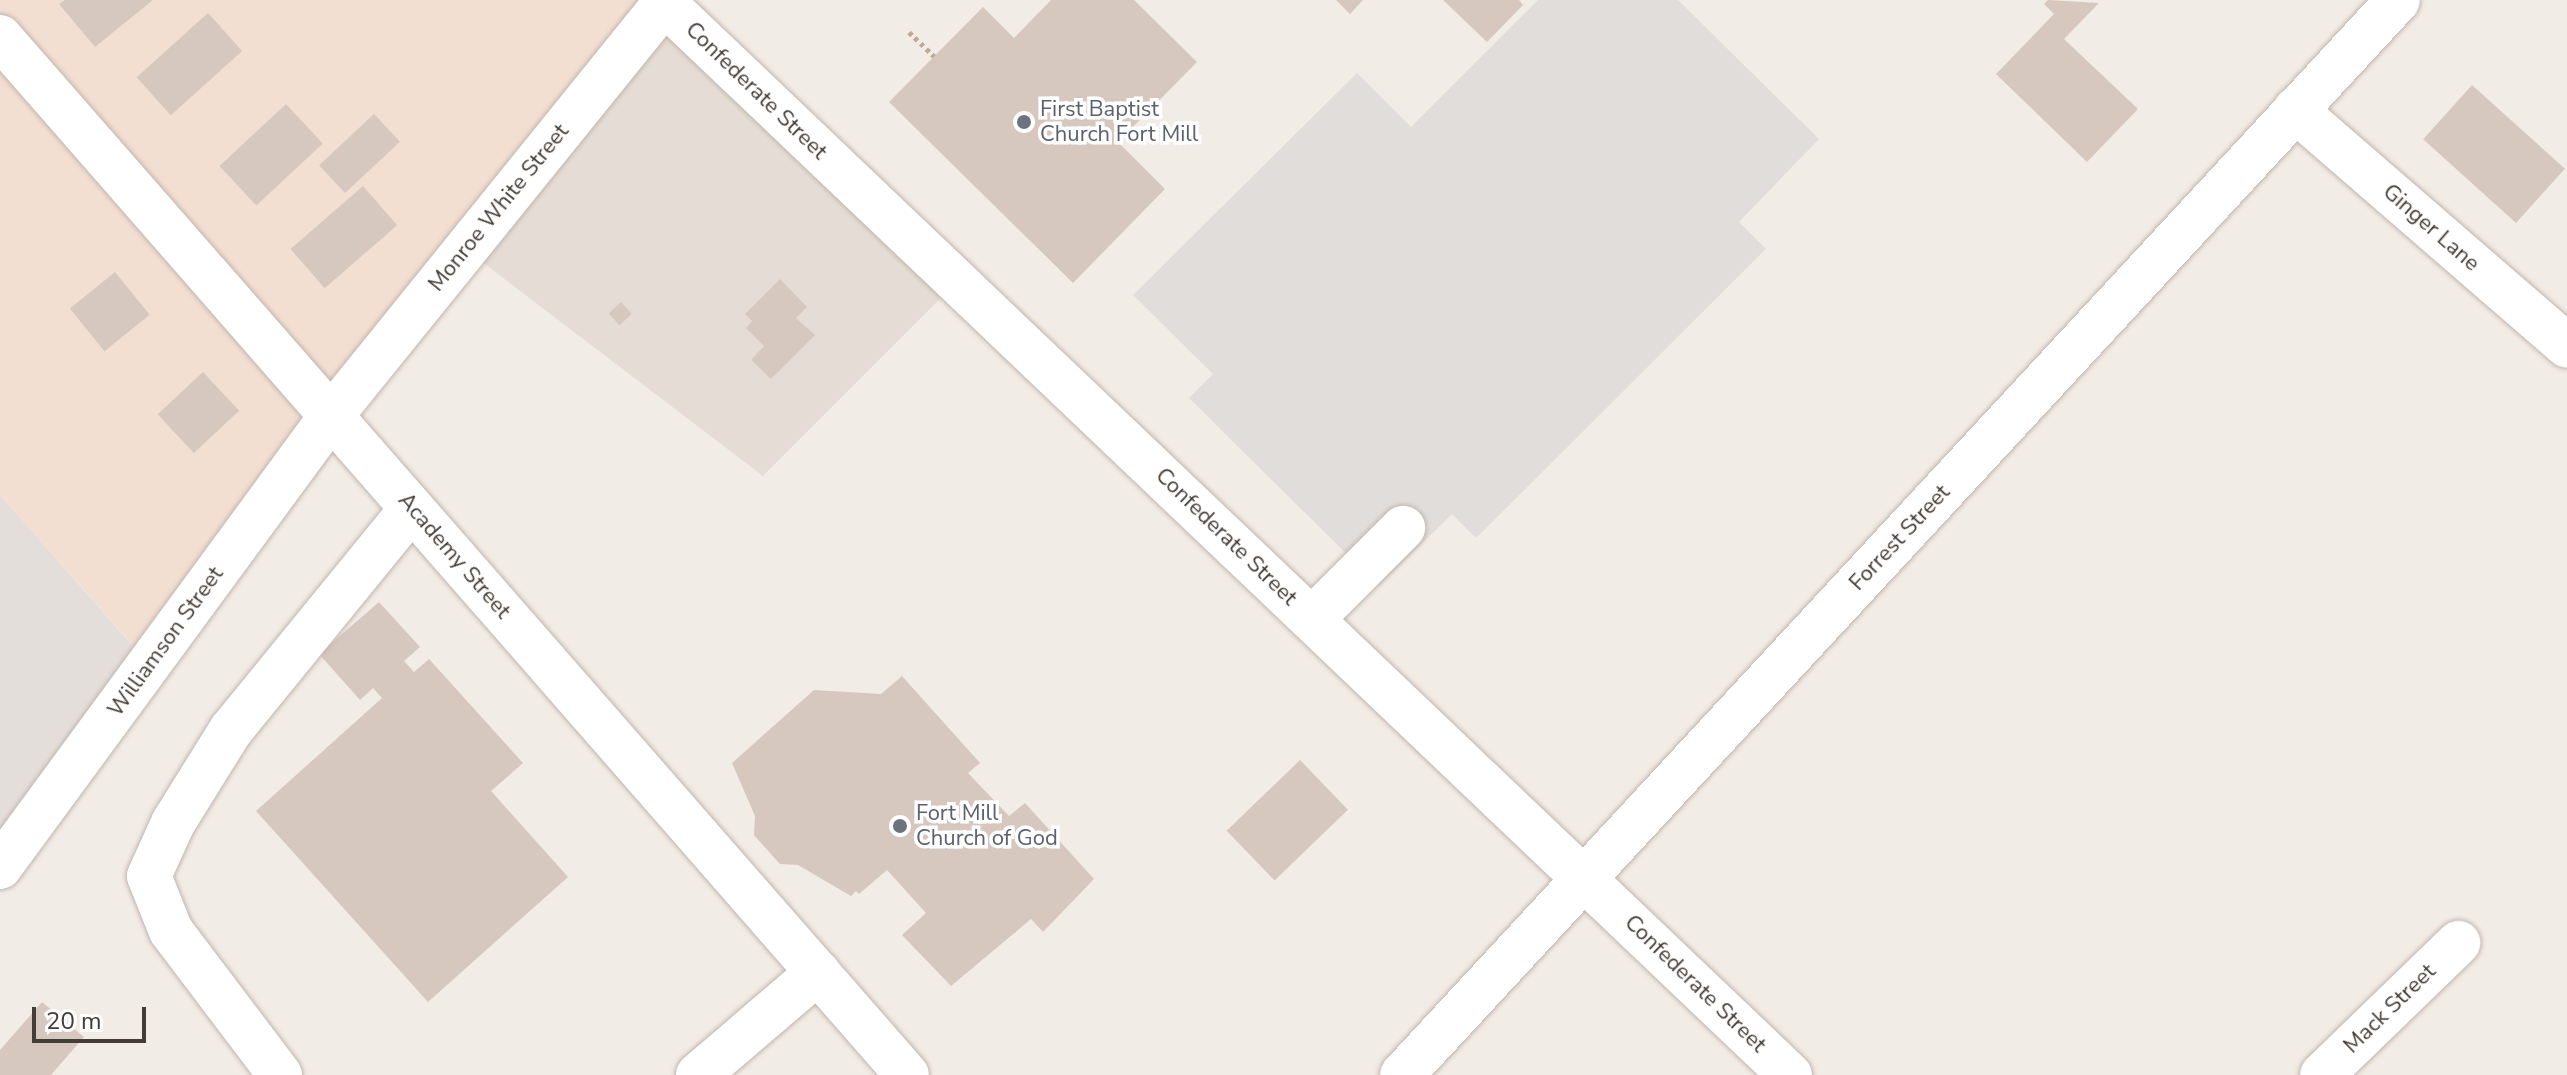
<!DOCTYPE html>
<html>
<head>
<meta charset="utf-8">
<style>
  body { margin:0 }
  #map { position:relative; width:2567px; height:1075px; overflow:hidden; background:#f2ece6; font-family:"Nunito Sans",sans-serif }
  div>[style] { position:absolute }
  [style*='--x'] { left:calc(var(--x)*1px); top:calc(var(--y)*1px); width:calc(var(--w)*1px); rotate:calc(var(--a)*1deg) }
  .residential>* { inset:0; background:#e5ddd5 }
  .commercial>* { inset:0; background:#f3ded2 }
  .industrial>* { inset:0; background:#e4dedb }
  .parking>* { inset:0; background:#e0dddb }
  .building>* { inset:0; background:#d6c8bf; transform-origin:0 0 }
  .path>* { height:5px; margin-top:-2.5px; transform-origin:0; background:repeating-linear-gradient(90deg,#bdab9c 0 4px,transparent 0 8px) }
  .roads { filter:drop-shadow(0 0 2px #c0b5ac) drop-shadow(0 0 2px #c0b5ac) }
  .minor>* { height:44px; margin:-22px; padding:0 22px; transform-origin:22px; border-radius:22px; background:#fff }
  .dots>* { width:22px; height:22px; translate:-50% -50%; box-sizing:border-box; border:4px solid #fff; border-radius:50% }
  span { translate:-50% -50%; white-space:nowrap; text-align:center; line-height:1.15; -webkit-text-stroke:7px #fff; paint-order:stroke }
  .street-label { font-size:22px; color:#443c36 }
  .worship-label { font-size:22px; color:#5b616d }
  .left { translate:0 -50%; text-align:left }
  .scale { position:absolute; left:32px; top:1007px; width:114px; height:36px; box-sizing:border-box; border:4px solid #443c36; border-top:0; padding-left:10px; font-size:24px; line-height:28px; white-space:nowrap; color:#443c36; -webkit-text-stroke:6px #fff; paint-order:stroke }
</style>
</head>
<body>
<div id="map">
  <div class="residential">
    <div style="clip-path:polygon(670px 3px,954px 285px,763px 476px,469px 252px)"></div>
  </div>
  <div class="commercial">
    <div style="clip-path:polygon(0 0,663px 0,147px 661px,0 495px)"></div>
  </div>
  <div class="industrial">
    <div style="clip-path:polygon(0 495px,147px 662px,0 862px)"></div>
  </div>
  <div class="parking">
    <div style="clip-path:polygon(1538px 0,1678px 0,1819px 139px,1739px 222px,1766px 249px,1476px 538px,1452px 514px,1379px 586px,1189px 398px,1213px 374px,1133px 295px,1357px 73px,1411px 127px)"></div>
  </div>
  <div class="building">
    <div style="clip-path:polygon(65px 0,153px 0,95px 47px,59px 4px)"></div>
    <div style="clip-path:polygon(1051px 0,1134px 0,1197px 62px,1118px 142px,1165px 189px,1073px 283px,889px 102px,983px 7px,1014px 38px)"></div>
    <div style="clip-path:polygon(1336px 0,1363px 0,1350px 14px)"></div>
    <div style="clip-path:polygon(1443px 0,1519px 0,1523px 5px,1487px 42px)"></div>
    <div style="clip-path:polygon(2048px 0,2099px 3px,2064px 39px,2138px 109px,2087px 162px,1996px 74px,2054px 14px,2044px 4px)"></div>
    <div style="left:208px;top:13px;width:51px;height:96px;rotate:48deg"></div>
    <div style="left:2472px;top:85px;width:125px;height:73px;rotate:42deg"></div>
    <div style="left:286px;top:104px;width:54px;height:91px;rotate:47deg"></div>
    <div style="left:374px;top:114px;width:38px;height:75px;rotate:47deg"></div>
    <div style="left:363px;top:186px;width:52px;height:96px;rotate:49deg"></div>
    <div style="left:115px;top:272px;width:55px;height:58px;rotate:51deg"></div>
    <div style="clip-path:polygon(780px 279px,807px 307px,796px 318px,815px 335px,771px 379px,751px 360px,764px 346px,746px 328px,752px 321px,745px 314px)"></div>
    <div style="left:621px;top:302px;width:16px;height:17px;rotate:47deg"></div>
    <div style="left:203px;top:372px;width:53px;height:62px;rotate:47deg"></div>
    <div style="clip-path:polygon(379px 602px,420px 647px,404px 661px,414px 672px,429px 659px,523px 763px,491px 791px,568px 877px,428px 1002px,256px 811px,382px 698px,373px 688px,360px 700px,319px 654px)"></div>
    <div style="clip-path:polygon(902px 676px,980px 763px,968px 773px,1009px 816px,1025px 803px,1094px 879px,1043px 932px,1031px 919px,951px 986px,902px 935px,926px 913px,887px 870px,859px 894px,856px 891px,851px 896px,798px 865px,780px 864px,754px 835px,755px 816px,732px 763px,814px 690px,881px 694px)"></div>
    <div style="left:1300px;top:760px;width:69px;height:102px;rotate:46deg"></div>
    <div style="clip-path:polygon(42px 1002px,84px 1037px,51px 1075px,0 1075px,0 1050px)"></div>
  </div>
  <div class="path">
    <div style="--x:909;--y:32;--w:35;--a:44"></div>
  </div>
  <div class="roads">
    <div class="minor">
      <div style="--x:661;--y:0;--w:1559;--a:43.6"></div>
      <div style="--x:0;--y:37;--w:1378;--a:48.85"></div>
      <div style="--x:2295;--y:110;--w:360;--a:40.9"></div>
      <div style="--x:1312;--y:619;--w:129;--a:-45"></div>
      <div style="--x:0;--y:867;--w:559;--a:-53.72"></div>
      <div style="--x:331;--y:416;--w:535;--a:-51.07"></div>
      <div style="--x:280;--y:1075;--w:181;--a:-127.1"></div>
      <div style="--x:171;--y:931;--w:59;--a:-111.8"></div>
      <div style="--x:149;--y:876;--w:58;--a:-65.6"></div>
      <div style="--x:173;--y:823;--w:110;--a:-58.1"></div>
      <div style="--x:231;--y:730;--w:286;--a:-50.8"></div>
      <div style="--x:698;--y:1075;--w:158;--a:-40.6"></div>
      <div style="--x:1402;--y:1075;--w:1465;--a:-47.18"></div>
      <div style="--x:2322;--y:1075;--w:190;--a:-44.1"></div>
    </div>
  </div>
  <div class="dots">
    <div style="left:1024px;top:122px;background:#6b7280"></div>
    <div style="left:900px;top:826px;background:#6b7280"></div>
  </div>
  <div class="street-label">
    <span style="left:756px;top:91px;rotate:44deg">Confederate Street</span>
    <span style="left:499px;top:208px;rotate:-51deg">Monroe White Street</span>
    <span style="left:2431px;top:228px;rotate:41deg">Ginger Lane</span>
    <span style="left:1226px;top:537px;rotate:44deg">Confederate Street</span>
    <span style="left:1900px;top:538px;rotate:-47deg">Forrest Street</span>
    <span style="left:454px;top:556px;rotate:49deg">Academy Street</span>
    <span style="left:166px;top:642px;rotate:-54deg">Williamson Street</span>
    <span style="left:1695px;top:984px;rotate:44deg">Confederate Street</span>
    <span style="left:2390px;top:1009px;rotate:-44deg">Mack Street</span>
  </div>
  <div class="worship-label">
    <span class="left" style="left:1040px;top:122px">First Baptist<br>Church Fort Mill</span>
    <span class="left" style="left:916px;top:826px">Fort Mill<br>Church of God</span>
  </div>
  <div class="scale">20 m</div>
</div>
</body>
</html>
